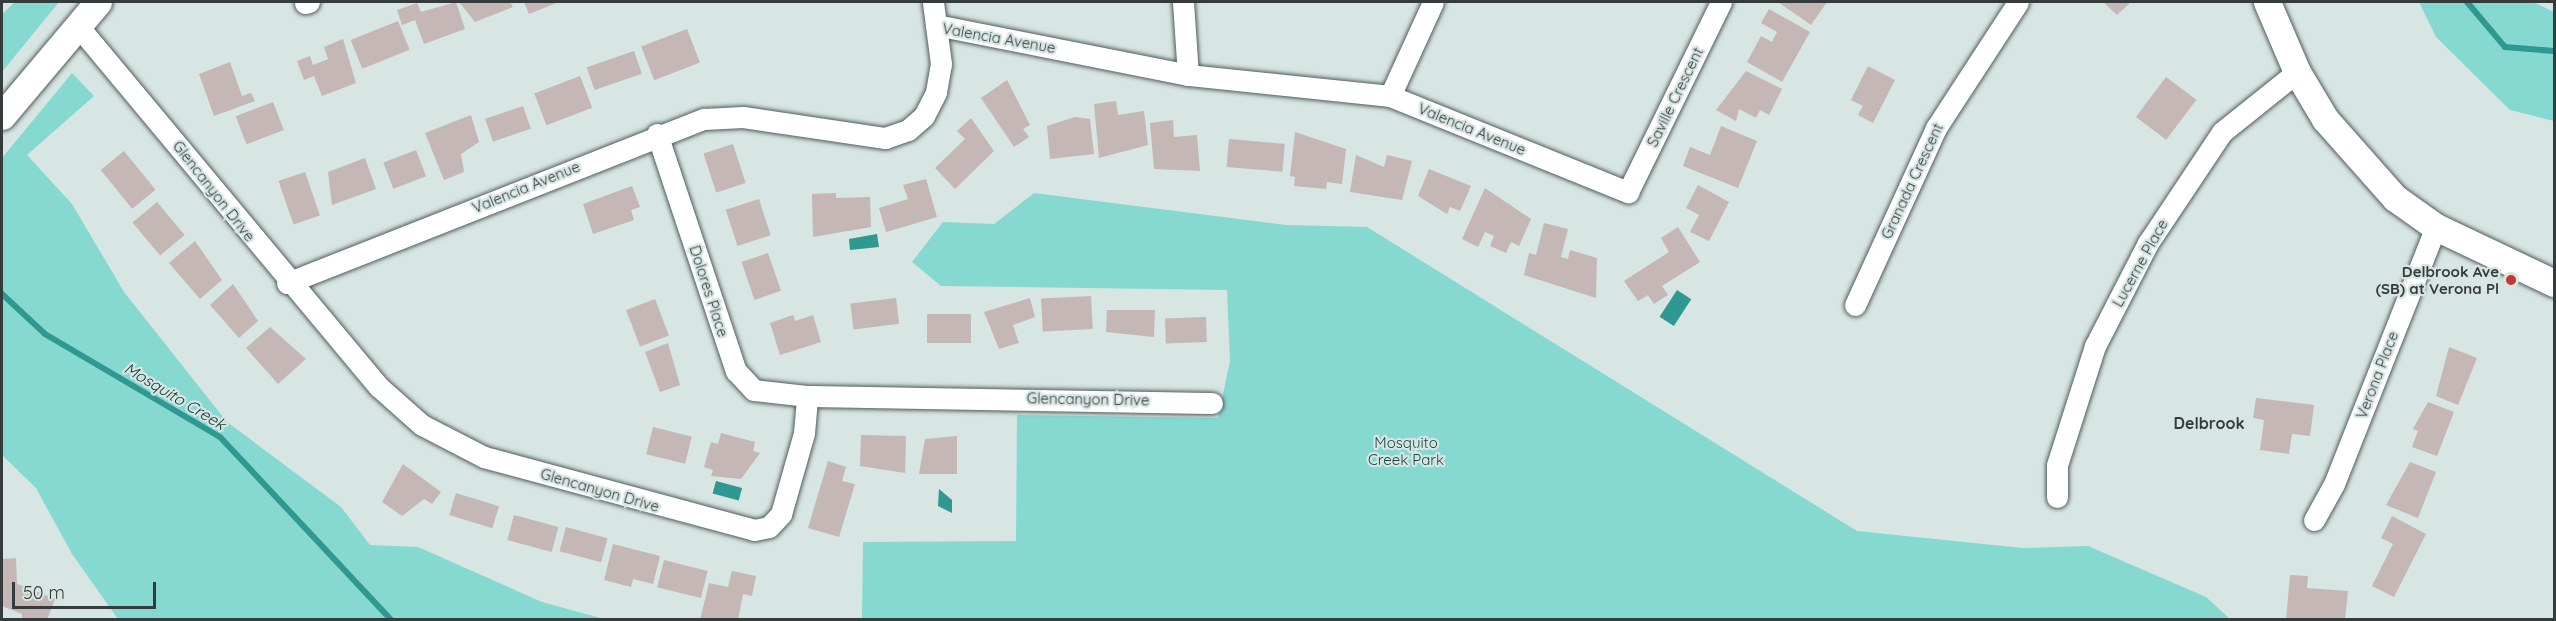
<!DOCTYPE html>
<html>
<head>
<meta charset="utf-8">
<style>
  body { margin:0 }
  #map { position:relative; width:2556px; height:621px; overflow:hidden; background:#d7e5e3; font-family:Quicksand,sans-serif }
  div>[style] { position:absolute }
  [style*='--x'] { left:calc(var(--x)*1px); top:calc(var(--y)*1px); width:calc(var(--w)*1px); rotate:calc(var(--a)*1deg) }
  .green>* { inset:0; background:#85d9d1 }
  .water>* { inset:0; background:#2e9891; transform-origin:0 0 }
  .stream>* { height:6px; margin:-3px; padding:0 3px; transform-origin:3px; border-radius:3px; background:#2e9891 }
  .building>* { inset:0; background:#c4b7b5; transform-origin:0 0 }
  .roads { filter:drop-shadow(0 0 2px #515d5b) drop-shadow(0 0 2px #515d5b) }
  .minor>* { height:21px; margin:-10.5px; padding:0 10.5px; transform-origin:10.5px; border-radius:10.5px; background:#fff }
  .tertiary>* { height:27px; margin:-13.5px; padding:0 13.5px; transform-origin:13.5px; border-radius:13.5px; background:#fff }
  .dots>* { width:16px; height:16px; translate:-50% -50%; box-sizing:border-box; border:3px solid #d7e5e3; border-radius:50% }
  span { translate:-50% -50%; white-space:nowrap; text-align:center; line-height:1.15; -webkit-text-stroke:4.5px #d7e5e3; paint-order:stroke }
  .street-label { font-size:15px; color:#363c3b }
  .poi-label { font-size:15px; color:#363c3b; font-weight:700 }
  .right { translate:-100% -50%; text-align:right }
  .park-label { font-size:15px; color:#184643 }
  .water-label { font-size:16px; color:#0a3a37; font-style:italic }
  .neighbourhood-label { font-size:16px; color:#363c3b; font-weight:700 }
  .frame { position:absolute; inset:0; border:3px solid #363c3b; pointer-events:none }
  .scale { position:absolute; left:12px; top:582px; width:144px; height:27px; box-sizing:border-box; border:3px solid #363c3b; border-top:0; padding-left:8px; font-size:18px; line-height:21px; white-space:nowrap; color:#363c3b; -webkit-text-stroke:4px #d7e5e3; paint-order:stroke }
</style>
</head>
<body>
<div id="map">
  <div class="green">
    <div style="clip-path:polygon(15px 2px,59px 2px,2px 72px,2px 14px)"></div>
    <div style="clip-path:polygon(2419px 2px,2533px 2px,2554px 12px,2554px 121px,2510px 110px,2436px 37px)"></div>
    <div style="clip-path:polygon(72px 73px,94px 96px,27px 155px,72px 204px,124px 292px,227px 422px,341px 507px,370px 545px,418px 547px,542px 602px,604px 619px,118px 619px,72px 554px,36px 488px,2px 455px,2px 158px)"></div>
    <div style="clip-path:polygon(1034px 193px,1286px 225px,1367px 227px,1857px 531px,2023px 548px,2088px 546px,2206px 597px,2230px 619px,862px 620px,863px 542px,1016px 541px,1017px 415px,1218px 418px,1230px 361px,1227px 290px,941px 286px,912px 262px,943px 222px,994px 224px)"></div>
  </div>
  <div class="water">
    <div style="clip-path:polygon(877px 234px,879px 247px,850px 250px,849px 239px)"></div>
    <div style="left:1677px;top:290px;width:17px;height:32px;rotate:33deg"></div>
    <div style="left:716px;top:481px;width:27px;height:13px;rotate:15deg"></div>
    <div style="clip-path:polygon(939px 489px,952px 500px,952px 513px,938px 506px)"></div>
  </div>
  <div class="stream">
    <div style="--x:2467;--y:2;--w:59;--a:49.8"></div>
    <div style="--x:2505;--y:47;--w:49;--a:4.7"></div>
    <div style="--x:2;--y:294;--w:59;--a:42.9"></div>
    <div style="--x:45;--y:334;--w:203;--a:30.5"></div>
    <div style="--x:220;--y:437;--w:250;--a:46.9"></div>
  </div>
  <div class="building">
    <div style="clip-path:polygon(456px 2px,465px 29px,424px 44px,415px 20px,402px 25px,397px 10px,417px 3px,421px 12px)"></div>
    <div style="clip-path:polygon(459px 2px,510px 2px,513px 7px,475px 22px)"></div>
    <div style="clip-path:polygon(524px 2px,559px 2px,529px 14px)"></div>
    <div style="clip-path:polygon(1778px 2px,1827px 2px,1811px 25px)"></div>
    <div style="clip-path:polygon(2103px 2px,2131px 2px,2117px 15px)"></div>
    <div style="clip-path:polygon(1769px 9px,1810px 32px,1782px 82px,1747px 62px,1761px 36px,1772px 42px,1777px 32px,1761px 23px)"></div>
    <div style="left:398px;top:21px;width:31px;height:51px;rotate:68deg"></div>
    <div style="left:687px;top:29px;width:36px;height:49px;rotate:69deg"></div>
    <div style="clip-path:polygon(343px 39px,356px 83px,322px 96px,314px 76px,304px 80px,297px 61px,310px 56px,313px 65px,328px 59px,324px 47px)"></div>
    <div style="left:634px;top:51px;width:24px;height:50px;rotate:71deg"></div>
    <div style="clip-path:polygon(230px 62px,242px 96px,251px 93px,255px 101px,214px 116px,199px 74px)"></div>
    <div style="clip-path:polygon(1868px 66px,1895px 80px,1873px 123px,1858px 115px,1863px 106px,1851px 100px)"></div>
    <div style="clip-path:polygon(1746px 71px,1782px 89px,1769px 115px,1760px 110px,1756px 118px,1739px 109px,1736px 121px,1716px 110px)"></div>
    <div style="left:580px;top:76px;width:34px;height:49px;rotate:69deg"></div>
    <div style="left:2166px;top:77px;width:38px;height:50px;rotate:37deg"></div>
    <div style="clip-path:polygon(1007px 80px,1030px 125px,1023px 129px,1029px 137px,1014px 147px,981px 98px)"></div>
    <div style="clip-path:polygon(1116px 101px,1118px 115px,1144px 111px,1148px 145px,1099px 158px,1094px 104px)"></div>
    <div style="left:273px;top:102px;width:30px;height:40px;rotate:69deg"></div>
    <div style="left:523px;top:106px;width:24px;height:40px;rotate:71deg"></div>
    <div style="clip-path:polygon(471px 115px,479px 142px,461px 154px,464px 172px,444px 180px,425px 133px)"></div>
    <div style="clip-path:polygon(1075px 117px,1090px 119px,1094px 154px,1050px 159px,1047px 126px)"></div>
    <div style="clip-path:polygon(971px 118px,994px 151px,955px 189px,935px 168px,965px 139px,957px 131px)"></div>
    <div style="clip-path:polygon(1173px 120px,1174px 137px,1197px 135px,1200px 171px,1154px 169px,1150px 123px)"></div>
    <div style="clip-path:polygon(1721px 126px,1757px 141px,1738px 188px,1683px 166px,1690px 147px,1710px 155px)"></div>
    <div style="clip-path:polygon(1295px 132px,1346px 149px,1342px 184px,1327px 182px,1326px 189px,1294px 186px,1295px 177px,1290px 176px)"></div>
    <div style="left:1229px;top:139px;width:56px;height:28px;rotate:5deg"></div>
    <div style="left:733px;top:144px;width:41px;height:31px;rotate:72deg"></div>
    <div style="left:416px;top:150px;width:28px;height:35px;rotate:69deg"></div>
    <div style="left:124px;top:151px;width:50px;height:30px;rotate:51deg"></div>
    <div style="clip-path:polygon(1356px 155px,1384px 167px,1387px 155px,1412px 161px,1402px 200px,1350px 192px)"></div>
    <div style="clip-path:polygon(365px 158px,376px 189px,332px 205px,328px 172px)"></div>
    <div style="clip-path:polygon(1429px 169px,1471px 186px,1460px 211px,1450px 207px,1447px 214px,1418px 196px)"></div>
    <div style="left:305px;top:172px;width:46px;height:28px;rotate:71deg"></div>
    <div style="clip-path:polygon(926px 179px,937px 217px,886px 232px,879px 208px,908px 199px,903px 185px)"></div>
    <div style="clip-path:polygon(1698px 185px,1729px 202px,1709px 241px,1690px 232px,1699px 215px,1686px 208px)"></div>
    <div style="clip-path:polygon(632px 186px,640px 207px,631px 210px,634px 220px,593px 234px,583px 204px)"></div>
    <div style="clip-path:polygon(1485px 188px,1531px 219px,1519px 246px,1511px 242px,1506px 253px,1490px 246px,1494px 236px,1485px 232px,1478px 247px,1462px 239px)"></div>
    <div style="clip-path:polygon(836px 193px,836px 198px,870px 197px,871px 227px,813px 237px,812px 194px)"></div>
    <div style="left:759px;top:199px;width:38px;height:35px;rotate:72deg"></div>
    <div style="left:157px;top:202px;width:43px;height:32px;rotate:50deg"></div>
    <div style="clip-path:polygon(1544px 223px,1568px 229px,1561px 257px,1568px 259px,1570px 250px,1597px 258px,1596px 298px,1524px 275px,1529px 253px,1536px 255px)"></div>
    <div style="clip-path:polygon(1678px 227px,1700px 262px,1662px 286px,1668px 295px,1654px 304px,1648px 295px,1638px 301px,1624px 281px,1669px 252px,1661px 238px)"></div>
    <div style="clip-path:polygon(195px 241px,222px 280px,200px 299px,169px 263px)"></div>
    <div style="left:768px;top:253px;width:40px;height:28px;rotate:71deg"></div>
    <div style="clip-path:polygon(233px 284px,258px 321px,239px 338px,210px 305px)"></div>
    <div style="left:1091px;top:296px;width:33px;height:50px;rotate:87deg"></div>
    <div style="left:896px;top:298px;width:26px;height:46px;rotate:83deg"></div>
    <div style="clip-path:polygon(1030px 298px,1035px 317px,1013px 325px,1019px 343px,999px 349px,984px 312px)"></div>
    <div style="left:655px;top:299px;width:39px;height:31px;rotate:69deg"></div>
    <div style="clip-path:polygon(1107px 310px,1155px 310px,1154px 337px,1106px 332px)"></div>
    <div style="left:927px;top:314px;width:44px;height:29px"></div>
    <div style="clip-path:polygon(793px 315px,795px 321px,813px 315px,821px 342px,780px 355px,770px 323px)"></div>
    <div style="left:1206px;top:317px;width:25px;height:41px;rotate:88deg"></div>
    <div style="clip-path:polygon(270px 327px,306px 359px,278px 384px,246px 348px)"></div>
    <div style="clip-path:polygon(668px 343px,680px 385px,660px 392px,645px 352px)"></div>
    <div style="clip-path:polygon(2449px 347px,2477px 358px,2458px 405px,2436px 396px)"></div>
    <div style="clip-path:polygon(2256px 398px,2314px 405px,2310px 436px,2292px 434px,2289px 454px,2260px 450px,2264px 420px,2253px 418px)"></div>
    <div style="clip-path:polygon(2428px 402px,2454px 412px,2437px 456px,2412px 447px,2418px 431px,2413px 429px)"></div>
    <div style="left:653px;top:427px;width:40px;height:28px;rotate:14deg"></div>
    <div style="clip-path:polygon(721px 433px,755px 442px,753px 451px,760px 453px,741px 479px,711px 476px,713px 470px,704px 467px,711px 442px,718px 444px)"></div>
    <div style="clip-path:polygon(861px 435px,906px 436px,905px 473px,860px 466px)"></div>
    <div style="clip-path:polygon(957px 436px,957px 474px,919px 474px,925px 439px)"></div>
    <div style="clip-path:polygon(828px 461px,846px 467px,842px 481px,855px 484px,839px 537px,808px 528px)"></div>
    <div style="clip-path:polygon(2410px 462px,2436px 472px,2418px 518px,2386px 505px)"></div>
    <div style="clip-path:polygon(403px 464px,441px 492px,432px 504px,424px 499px,402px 516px,382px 502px)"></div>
    <div style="left:456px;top:493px;width:45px;height:23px;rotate:17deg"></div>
    <div style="left:514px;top:515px;width:46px;height:26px;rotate:15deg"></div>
    <div style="clip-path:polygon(2392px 516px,2426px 534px,2394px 597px,2372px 586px,2393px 544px,2381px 538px)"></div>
    <div style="left:566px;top:527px;width:43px;height:25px;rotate:15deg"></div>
    <div style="clip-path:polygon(613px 544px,660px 556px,653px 584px,633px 579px,631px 587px,604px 580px)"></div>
    <div style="clip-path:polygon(16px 558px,17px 584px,55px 599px,47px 620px,22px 620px,22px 614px,2px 606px,2px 559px)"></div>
    <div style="left:664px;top:560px;width:45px;height:28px;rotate:14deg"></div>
    <div style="clip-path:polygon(732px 571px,756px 576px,752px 596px,743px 594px,738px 620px,700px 620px,709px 583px,728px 587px)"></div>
    <div style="clip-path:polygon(2290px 575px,2308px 576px,2307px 588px,2348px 591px,2345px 620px,2286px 620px)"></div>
  </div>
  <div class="roads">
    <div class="minor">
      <div style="--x:1183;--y:2;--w:73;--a:86.1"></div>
      <div style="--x:305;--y:3;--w:4;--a:-14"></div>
      <div style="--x:936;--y:25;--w:257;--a:11.2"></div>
      <div style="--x:1188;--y:75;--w:203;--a:5.9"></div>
      <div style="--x:1390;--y:96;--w:257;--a:22"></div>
      <div style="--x:1628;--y:192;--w:212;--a:-63.9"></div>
      <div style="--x:78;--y:26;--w:470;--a:50.2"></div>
      <div style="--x:379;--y:387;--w:57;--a:41.5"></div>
      <div style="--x:422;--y:425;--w:70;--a:27.3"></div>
      <div style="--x:484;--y:457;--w:280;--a:15.1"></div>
      <div style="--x:754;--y:530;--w:15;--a:-11"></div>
      <div style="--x:769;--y:527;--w:18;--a:-47"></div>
      <div style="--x:781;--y:514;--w:84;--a:-74.1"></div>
      <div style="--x:804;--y:433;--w:37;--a:-85"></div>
      <div style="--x:807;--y:396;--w:405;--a:1"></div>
      <div style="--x:1390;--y:96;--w:103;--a:-65.4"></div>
      <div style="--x:657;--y:134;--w:250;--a:71.6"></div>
      <div style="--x:736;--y:371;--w:26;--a:47"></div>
      <div style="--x:754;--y:390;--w:53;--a:6.5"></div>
      <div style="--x:287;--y:283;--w:448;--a:-21.5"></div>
      <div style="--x:704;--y:119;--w:39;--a:-3"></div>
      <div style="--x:743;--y:117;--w:144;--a:8.4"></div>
      <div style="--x:885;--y:138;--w:24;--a:-19"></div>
      <div style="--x:908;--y:130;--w:21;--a:-41"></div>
      <div style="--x:924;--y:116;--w:27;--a:-63"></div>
      <div style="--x:936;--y:92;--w:28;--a:-80"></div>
      <div style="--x:941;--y:64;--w:63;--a:-97.4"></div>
      <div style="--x:1855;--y:305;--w:195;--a:-65.4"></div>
      <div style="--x:1936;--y:128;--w:150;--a:-56.9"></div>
      <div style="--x:2057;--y:497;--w:32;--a:-90"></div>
      <div style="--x:2057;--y:465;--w:125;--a:-72.3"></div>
      <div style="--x:2095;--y:346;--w:116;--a:-62.8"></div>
      <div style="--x:2148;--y:243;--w:133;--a:-56.3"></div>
      <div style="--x:2222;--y:132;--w:96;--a:-38.7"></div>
      <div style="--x:2314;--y:520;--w:41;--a:-60.9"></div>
      <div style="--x:2334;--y:484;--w:277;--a:-68.4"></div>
    </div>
    <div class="tertiary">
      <div style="--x:2267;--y:2;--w:76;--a:66.8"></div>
      <div style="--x:2297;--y:72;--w:55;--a:59.2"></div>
      <div style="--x:2325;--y:119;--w:106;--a:48.5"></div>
      <div style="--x:2395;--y:198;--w:50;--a:35.3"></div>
      <div style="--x:2436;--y:227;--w:131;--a:25.4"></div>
      <div style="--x:2;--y:116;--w:149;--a:-49.9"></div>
    </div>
  </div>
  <div class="dots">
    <div style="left:2511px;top:280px;background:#c53730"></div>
  </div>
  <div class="street-label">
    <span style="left:999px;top:38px;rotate:10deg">Valencia Avenue</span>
    <span style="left:1675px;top:97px;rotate:-64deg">Saville Crescent</span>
    <span style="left:1472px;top:129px;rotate:22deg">Valencia Avenue</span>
    <span style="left:1912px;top:181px;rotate:-65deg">Granada Crescent</span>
    <span style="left:526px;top:187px;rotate:-22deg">Valencia Avenue</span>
    <span style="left:214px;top:191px;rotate:52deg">Glencanyon Drive</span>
    <span style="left:2140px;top:263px;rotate:-61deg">Lucerne Place</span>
    <span style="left:709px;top:291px;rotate:72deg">Dolores Place</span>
    <span style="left:2377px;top:375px;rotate:-69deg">Verona Place</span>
    <span style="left:1088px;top:399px;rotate:1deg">Glencanyon Drive</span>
    <span style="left:600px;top:490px;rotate:16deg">Glencanyon Drive</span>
  </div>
  <div class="poi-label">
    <span class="right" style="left:2499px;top:280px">Delbrook Ave<br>(SB) at Verona Pl</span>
  </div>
  <div class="park-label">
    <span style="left:1406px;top:451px">Mosquito<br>Creek Park</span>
  </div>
  <div class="water-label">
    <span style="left:175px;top:396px;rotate:31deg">Mosquito Creek</span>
  </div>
  <div class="neighbourhood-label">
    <span style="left:2209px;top:423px">Delbrook</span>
  </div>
  <div class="frame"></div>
  <div class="scale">50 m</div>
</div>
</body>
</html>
